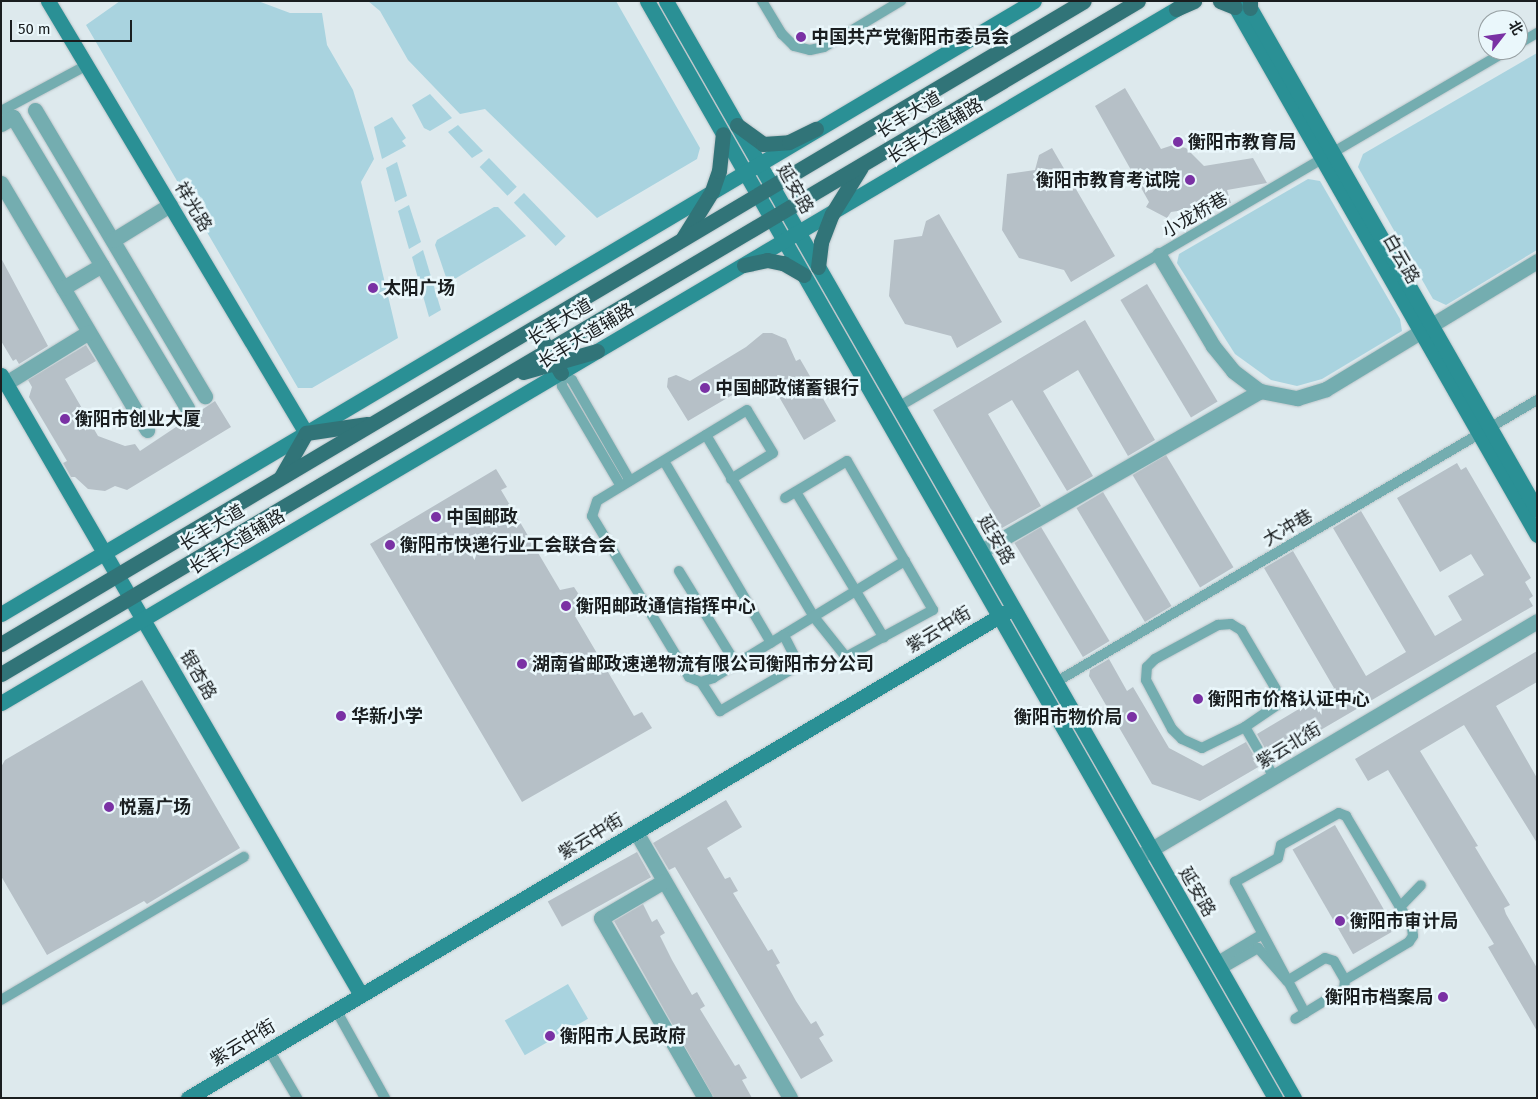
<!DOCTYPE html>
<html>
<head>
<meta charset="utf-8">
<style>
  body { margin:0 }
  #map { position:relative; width:1538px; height:1099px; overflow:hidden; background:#dde9ed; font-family:"Fira Sans","Noto Sans SC",sans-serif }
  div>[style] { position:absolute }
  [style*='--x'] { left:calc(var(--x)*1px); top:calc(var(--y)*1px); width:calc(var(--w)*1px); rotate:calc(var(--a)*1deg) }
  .green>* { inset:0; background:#a9d3df; transform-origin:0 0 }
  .building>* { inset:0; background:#b6c0c7; transform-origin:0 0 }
  .roads { filter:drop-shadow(0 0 1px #bac4c8) drop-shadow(0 0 1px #bac4c8) }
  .lane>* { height:10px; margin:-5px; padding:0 5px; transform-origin:5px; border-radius:5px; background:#74adb0 }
  .street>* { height:15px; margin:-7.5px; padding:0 7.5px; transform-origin:7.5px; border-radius:7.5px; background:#74adb0 }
  .secondary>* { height:15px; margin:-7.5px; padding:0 7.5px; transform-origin:7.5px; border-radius:7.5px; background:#2a9095 }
  .primary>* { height:15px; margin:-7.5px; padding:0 7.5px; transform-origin:7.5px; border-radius:7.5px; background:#317478 }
  .dots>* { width:14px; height:14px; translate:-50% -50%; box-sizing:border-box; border:2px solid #eaf7fb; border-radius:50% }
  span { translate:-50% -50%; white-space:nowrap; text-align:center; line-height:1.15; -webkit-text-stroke:5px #eaf7fb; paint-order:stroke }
  .poi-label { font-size:18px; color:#1a1e20; font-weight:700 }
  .left { translate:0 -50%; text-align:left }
  .right { translate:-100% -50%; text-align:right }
  .street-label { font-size:18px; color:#1a1e20 }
  .frame { position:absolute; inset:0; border:2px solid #1a1e20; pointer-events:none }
  .north { position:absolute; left:1478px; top:10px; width:50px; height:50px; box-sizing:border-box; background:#eaf7fb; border:1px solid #97a0a3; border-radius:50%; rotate:60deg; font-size:14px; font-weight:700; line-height:20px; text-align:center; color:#1a1e20 }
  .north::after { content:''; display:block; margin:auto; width:18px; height:22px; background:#7a31a4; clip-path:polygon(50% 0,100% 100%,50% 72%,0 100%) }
  .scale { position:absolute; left:10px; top:20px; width:122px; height:22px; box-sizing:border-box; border:2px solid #1a1e20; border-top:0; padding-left:6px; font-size:15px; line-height:18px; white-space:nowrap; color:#1a1e20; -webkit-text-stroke:4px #eaf7fb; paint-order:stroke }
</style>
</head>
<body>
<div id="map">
  <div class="green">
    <div style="clip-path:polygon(120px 1px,258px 1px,290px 13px,322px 13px,327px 45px,353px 90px,374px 159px,361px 182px,398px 338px,312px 388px,298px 388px,86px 25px)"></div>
    <div style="clip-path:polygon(368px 1px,616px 1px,700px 148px,697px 159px,597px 218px,485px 109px,460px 114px,408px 60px,380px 11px)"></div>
    <div style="clip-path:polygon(1537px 53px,1537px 250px,1446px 305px,1433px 299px,1358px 167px,1363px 154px)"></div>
    <div style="clip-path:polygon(430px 94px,452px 118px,430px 131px,424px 128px,412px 105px)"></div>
    <div style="clip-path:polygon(392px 117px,406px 138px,402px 141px,406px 146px,382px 159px,374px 127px)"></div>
    <div style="clip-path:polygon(458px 125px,483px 151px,472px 158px,448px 132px)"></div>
    <div style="left:489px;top:158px;width:40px;height:13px;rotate:46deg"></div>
    <div style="clip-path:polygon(397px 162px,407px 196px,395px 202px,386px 168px)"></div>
    <div style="clip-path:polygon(1308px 179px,1320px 181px,1400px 319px,1402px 331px,1322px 379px,1297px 386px,1271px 380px,1235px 354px,1177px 263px,1179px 254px)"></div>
    <div style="left:524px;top:193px;width:60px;height:14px;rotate:46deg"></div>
    <div style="clip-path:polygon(409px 205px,421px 242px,409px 249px,398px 211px)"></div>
    <div style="clip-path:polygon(494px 207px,498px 207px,526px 236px,448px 283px,435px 245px,437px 240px)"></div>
    <div style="clip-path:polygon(423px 250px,441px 310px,429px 317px,412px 257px)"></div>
    <div style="left:568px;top:984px;width:40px;height:73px;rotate:60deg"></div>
  </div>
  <div class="building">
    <div style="clip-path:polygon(1125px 88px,1161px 149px,1173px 145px,1186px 148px,1204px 166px,1253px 158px,1267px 183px,1227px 190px,1231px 203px,1171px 212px,1167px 218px,1146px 207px,1149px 202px,1095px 106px)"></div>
    <div style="clip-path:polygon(1052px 148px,1115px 256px,1071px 282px,1064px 270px,1019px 258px,1002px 230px,1007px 174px,1035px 170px,1039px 155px)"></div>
    <div style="clip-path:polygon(939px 214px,1002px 322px,957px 348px,951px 336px,905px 324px,889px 296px,894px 240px,922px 236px,926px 221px)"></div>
    <div style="clip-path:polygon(1px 258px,48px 346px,19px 364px,16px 359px,13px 361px,1px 341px)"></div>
    <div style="left:1147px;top:284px;width:137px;height:31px;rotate:59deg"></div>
    <div style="clip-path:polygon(1085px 320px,1155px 440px,1128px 456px,1078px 370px,1043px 391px,1093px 476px,1067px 491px,1012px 400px,988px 414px,1041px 506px,1002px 528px,933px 410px)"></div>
    <div style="clip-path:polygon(763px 333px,772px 333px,786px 339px,796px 361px,800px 359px,836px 421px,804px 440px,771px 383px,758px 380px,688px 421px,667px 387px,668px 378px,676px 375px,690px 381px,746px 347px)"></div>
    <div style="clip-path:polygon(86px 345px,96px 361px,65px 379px,98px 436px,125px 446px,135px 444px,140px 451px,215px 401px,231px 427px,127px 490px,115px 486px,105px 491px,88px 489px,75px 477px,71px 477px,63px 463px,67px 461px,29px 397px,32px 387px,28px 380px)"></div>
    <div style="left:1166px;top:455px;width:131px;height:39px;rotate:59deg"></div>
    <div style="clip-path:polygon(1457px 463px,1461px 470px,1466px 467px,1531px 578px,1525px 582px,1533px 596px,1529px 599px,1533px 606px,1271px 759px,1257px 734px,1334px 688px,1264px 568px,1293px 551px,1366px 676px,1406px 652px,1333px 528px,1361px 511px,1435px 636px,1462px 620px,1448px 596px,1484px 575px,1471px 554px,1440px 572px,1397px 498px)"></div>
    <div style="clip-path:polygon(496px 469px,507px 487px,501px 490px,560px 590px,574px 587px,585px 604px,582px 612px,575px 616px,634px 716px,642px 712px,652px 728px,522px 802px,370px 544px)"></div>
    <div style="left:1103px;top:492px;width:133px;height:31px;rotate:59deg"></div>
    <div style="left:1041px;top:527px;width:133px;height:31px;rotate:59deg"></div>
    <div style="clip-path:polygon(1537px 651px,1537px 682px,1496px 706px,1537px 778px,1537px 843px,1464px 725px,1420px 751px,1478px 846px,1475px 847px,1510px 905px,1504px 908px,1506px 914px,1537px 968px,1537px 1031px,1488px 947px,1494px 944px,1388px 770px,1368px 781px,1355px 759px)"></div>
    <div style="clip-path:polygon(1109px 659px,1127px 691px,1133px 687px,1169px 748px,1203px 766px,1246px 742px,1260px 766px,1200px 801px,1152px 784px,1089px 676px,1090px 670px)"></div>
    <div style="clip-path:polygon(142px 680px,240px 848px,147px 904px,144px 901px,47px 955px,1px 876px,1px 767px,5px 760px)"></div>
    <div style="clip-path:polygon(726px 800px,742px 827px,707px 848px,725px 879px,730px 877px,738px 891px,733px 893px,768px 951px,772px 949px,780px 963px,776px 965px,796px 1001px,811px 1024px,816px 1021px,824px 1035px,819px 1038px,833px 1061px,801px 1079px,675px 867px,669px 870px,653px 843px)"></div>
    <div style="left:1335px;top:825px;width:121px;height:49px;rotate:60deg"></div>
    <div style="left:637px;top:852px;width:29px;height:102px;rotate:61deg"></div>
    <div style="clip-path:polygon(643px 904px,652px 922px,657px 919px,665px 933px,660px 936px,672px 960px,692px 995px,697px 992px,705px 1006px,700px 1009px,735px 1066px,739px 1064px,747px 1078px,742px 1080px,752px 1098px,714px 1098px,614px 921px)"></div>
  </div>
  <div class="roads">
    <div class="lane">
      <div style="--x:762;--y:1;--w:39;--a:59"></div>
      <div style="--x:782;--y:34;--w:17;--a:45"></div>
      <div style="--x:794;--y:46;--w:16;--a:14"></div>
      <div style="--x:810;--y:50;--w:14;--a:-12"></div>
      <div style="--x:824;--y:47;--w:90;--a:-30.9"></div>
      <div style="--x:1518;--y:44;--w:22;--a:-30"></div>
      <div style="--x:1;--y:111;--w:98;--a:-28.1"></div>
      <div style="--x:561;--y:373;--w:13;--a:86"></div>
      <div style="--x:562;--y:386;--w:116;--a:59.5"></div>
      <div style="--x:561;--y:373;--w:13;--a:32"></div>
      <div style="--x:572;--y:380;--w:116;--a:60.1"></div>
      <div style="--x:898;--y:407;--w:707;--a:-30.34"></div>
      <div style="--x:706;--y:435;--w:212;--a:59.3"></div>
      <div style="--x:814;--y:617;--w:51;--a:51.3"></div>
      <div style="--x:846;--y:657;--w:99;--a:-28.4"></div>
      <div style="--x:933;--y:610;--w:172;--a:-120"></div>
      <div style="--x:847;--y:461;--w:72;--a:149.2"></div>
      <div style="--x:664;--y:461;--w:211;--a:59.5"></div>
      <div style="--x:731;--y:479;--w:49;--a:-31.8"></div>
      <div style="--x:773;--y:453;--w:50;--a:-121.2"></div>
      <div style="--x:747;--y:410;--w:175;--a:148.8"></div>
      <div style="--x:597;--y:501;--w:16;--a:108"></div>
      <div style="--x:592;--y:516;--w:188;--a:58.9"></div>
      <div style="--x:689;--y:677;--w:13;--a:23"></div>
      <div style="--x:701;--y:682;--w:13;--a:-18"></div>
      <div style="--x:713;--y:678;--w:225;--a:-31.4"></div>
      <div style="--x:796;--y:492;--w:170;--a:58.9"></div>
      <div style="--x:679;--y:571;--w:109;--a:58.5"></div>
      <div style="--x:1231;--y:624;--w:12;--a:31"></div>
      <div style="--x:1241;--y:630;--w:77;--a:59.4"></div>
      <div style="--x:1280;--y:696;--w:7;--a:90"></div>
      <div style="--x:1280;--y:703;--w:42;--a:145.6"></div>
      <div style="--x:1245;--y:727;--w:48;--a:154"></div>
      <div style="--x:1202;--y:748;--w:22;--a:-156"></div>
      <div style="--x:1182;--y:739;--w:14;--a:-135"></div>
      <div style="--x:1172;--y:729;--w:55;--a:-118"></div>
      <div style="--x:1146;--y:680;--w:13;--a:-86"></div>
      <div style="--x:1147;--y:667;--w:11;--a:-45"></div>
      <div style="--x:1155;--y:659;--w:72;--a:-28.4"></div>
      <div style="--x:1218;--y:625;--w:13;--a:-4"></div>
      <div style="--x:701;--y:682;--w:35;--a:57"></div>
      <div style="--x:720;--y:711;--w:91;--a:-30.2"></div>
      <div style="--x:799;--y:665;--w:34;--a:-117"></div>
      <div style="--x:1056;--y:682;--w:558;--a:-30.38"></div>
      <div style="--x:1245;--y:727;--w:58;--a:59.9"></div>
      <div style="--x:1400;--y:907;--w:30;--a:-46"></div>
      <div style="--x:1216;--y:962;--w:52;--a:-31"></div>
      <div style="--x:1220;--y:970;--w:44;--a:-30.1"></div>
      <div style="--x:1258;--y:948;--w:44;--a:48.7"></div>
      <div style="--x:1287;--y:981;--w:44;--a:-31.2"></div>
      <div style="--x:1325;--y:958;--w:9;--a:18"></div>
      <div style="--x:1334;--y:961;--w:22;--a:60"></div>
      <div style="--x:1345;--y:980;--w:9;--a:96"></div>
      <div style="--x:1344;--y:989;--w:57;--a:148.5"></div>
      <div style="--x:1;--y:1000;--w:282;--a:-30.5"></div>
      <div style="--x:336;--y:1010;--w:101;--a:60.9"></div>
      <div style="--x:1305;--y:1013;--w:149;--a:-118.1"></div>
      <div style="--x:1235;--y:882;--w:49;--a:-29.2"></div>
      <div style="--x:1278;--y:858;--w:13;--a:-77"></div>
      <div style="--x:1281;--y:845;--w:66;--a:-28.9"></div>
      <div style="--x:1339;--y:813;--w:8;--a:23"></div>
      <div style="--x:1346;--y:816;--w:129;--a:59.3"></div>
      <div style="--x:1412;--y:927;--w:9;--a:84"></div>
      <div style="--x:1413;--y:936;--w:7;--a:124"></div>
      <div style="--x:1409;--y:942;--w:74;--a:149.3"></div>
      <div style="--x:269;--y:1050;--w:56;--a:59.7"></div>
    </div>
    <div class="street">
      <div style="--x:35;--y:110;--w:333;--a:59.3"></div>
      <div style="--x:1;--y:124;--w:14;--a:-30"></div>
      <div style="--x:13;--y:117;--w:339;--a:59.1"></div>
      <div style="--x:1;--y:183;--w:287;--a:59.4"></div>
      <div style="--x:113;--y:240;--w:67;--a:-31.6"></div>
      <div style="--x:1159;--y:255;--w:106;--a:59.3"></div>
      <div style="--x:1213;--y:346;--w:32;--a:51"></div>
      <div style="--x:1233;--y:371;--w:34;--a:37"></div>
      <div style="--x:1260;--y:391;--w:38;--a:11"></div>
      <div style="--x:1297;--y:398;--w:30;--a:-17"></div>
      <div style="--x:1326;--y:389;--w:247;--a:-31.2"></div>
      <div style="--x:63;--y:288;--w:45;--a:-30.5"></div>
      <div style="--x:6;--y:383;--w:97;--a:-31.6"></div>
      <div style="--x:981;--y:551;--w:322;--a:-29.8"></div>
      <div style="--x:636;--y:832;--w:307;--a:59.9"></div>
      <div style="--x:1140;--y:856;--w:461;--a:-30.6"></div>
      <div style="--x:664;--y:881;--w:73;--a:149.6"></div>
      <div style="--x:601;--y:918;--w:208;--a:60"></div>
    </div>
    <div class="secondary">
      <div style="--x:48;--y:1;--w:503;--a:59.15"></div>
      <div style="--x:647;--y:1;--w:1264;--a:60.21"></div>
      <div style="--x:666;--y:1;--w:1264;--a:60.21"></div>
      <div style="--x:1232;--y:1;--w:615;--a:60.27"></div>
      <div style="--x:1246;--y:1;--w:586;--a:60.24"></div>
      <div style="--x:1;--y:375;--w:717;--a:59.86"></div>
      <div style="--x:1;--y:614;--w:1201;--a:-30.69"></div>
      <div style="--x:1;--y:703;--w:1376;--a:-30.57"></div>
      <div style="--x:188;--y:1098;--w:954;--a:-30.71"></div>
    </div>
    <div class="primary">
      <div style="--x:1220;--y:1;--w:16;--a:22"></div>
      <div style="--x:1250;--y:1;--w:7;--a:90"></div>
      <div style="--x:1176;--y:9;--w:20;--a:-24"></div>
      <div style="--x:737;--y:125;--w:32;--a:36"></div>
      <div style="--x:763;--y:144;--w:26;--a:-4"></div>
      <div style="--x:789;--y:142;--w:30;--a:-26"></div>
      <div style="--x:683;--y:238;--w:55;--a:-58.3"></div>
      <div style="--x:712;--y:191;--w:21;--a:-71"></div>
      <div style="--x:719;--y:171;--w:37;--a:-84"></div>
      <div style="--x:744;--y:265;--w:24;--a:-12"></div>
      <div style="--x:767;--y:260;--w:16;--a:11"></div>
      <div style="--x:783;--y:263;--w:24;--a:30"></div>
      <div style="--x:818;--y:267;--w:25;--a:-83"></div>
      <div style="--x:821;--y:242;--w:30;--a:-69"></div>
      <div style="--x:832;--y:214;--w:55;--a:-58.3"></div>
      <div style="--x:535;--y:328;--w:52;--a:60"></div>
      <div style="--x:523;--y:372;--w:77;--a:-15.8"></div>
      <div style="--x:281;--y:477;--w:51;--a:-60.4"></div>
      <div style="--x:306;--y:433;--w:62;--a:-8.4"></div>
      <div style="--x:1;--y:644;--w:1259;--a:-30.7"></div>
      <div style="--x:1;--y:674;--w:1321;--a:-30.62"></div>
    </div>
  </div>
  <div class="dots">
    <div style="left:801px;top:37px;background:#7a31a4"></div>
    <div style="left:1178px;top:142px;background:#7a31a4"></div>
    <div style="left:1190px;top:180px;background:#7a31a4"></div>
    <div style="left:373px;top:288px;background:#7a31a4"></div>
    <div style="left:705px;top:388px;background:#7a31a4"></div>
    <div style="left:65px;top:419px;background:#7a31a4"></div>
    <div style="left:436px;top:517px;background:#7a31a4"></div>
    <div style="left:390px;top:545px;background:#7a31a4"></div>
    <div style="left:566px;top:606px;background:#7a31a4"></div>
    <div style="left:522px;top:664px;background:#7a31a4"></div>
    <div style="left:1198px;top:699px;background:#7a31a4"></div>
    <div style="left:341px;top:716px;background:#7a31a4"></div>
    <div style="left:1132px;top:717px;background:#7a31a4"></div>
    <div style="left:109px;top:807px;background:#7a31a4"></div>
    <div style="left:1340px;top:921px;background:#7a31a4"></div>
    <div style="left:1443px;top:997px;background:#7a31a4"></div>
    <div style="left:550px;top:1036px;background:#7a31a4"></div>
  </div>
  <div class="poi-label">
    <span class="left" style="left:811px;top:37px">中国共产党衡阳市委员会</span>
    <span class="left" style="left:1188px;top:142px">衡阳市教育局</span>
    <span class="right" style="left:1180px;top:180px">衡阳市教育考试院</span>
    <span class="left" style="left:383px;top:288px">太阳广场</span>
    <span class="left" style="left:715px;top:388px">中国邮政储蓄银行</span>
    <span class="left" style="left:75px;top:419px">衡阳市创业大厦</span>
    <span class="left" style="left:446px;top:517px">中国邮政</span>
    <span class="left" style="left:400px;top:545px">衡阳市快递行业工会联合会</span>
    <span class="left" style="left:576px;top:606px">衡阳邮政通信指挥中心</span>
    <span class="left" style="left:532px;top:664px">湖南省邮政速递物流有限公司衡阳市分公司</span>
    <span class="left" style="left:1208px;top:699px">衡阳市价格认证中心</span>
    <span class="left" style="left:351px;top:716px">华新小学</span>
    <span class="right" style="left:1122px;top:717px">衡阳市物价局</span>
    <span class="left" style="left:119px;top:807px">悦嘉广场</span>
    <span class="left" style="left:1350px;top:921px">衡阳市审计局</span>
    <span class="right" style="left:1433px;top:997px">衡阳市档案局</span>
    <span class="left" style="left:560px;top:1036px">衡阳市人民政府</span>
  </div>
  <div class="street-label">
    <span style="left:909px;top:115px;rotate:-31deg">长丰大道</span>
    <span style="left:935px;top:131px;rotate:-31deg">长丰大道辅路</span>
    <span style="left:795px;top:189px;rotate:60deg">延安路</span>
    <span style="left:193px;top:207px;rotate:59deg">祥光路</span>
    <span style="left:1195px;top:215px;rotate:-30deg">小龙桥巷</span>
    <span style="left:1401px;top:259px;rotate:60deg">白云路</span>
    <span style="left:560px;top:322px;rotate:-31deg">长丰大道</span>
    <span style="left:586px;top:336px;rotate:-31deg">长丰大道辅路</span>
    <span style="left:212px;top:528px;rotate:-31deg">长丰大道</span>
    <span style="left:1288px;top:528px;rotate:-30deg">大冲巷</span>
    <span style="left:996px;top:540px;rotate:60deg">延安路</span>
    <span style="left:237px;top:542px;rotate:-31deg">长丰大道辅路</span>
    <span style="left:939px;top:630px;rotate:-31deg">紫云中街</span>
    <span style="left:198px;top:675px;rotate:60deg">银杏路</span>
    <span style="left:1289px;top:746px;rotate:-31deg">紫云北街</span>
    <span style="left:591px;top:837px;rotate:-31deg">紫云中街</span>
    <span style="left:1197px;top:892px;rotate:60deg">延安路</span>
    <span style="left:243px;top:1043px;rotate:-31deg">紫云中街</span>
  </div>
  <div class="frame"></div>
  <div class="north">北</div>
  <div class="scale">50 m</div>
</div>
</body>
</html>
